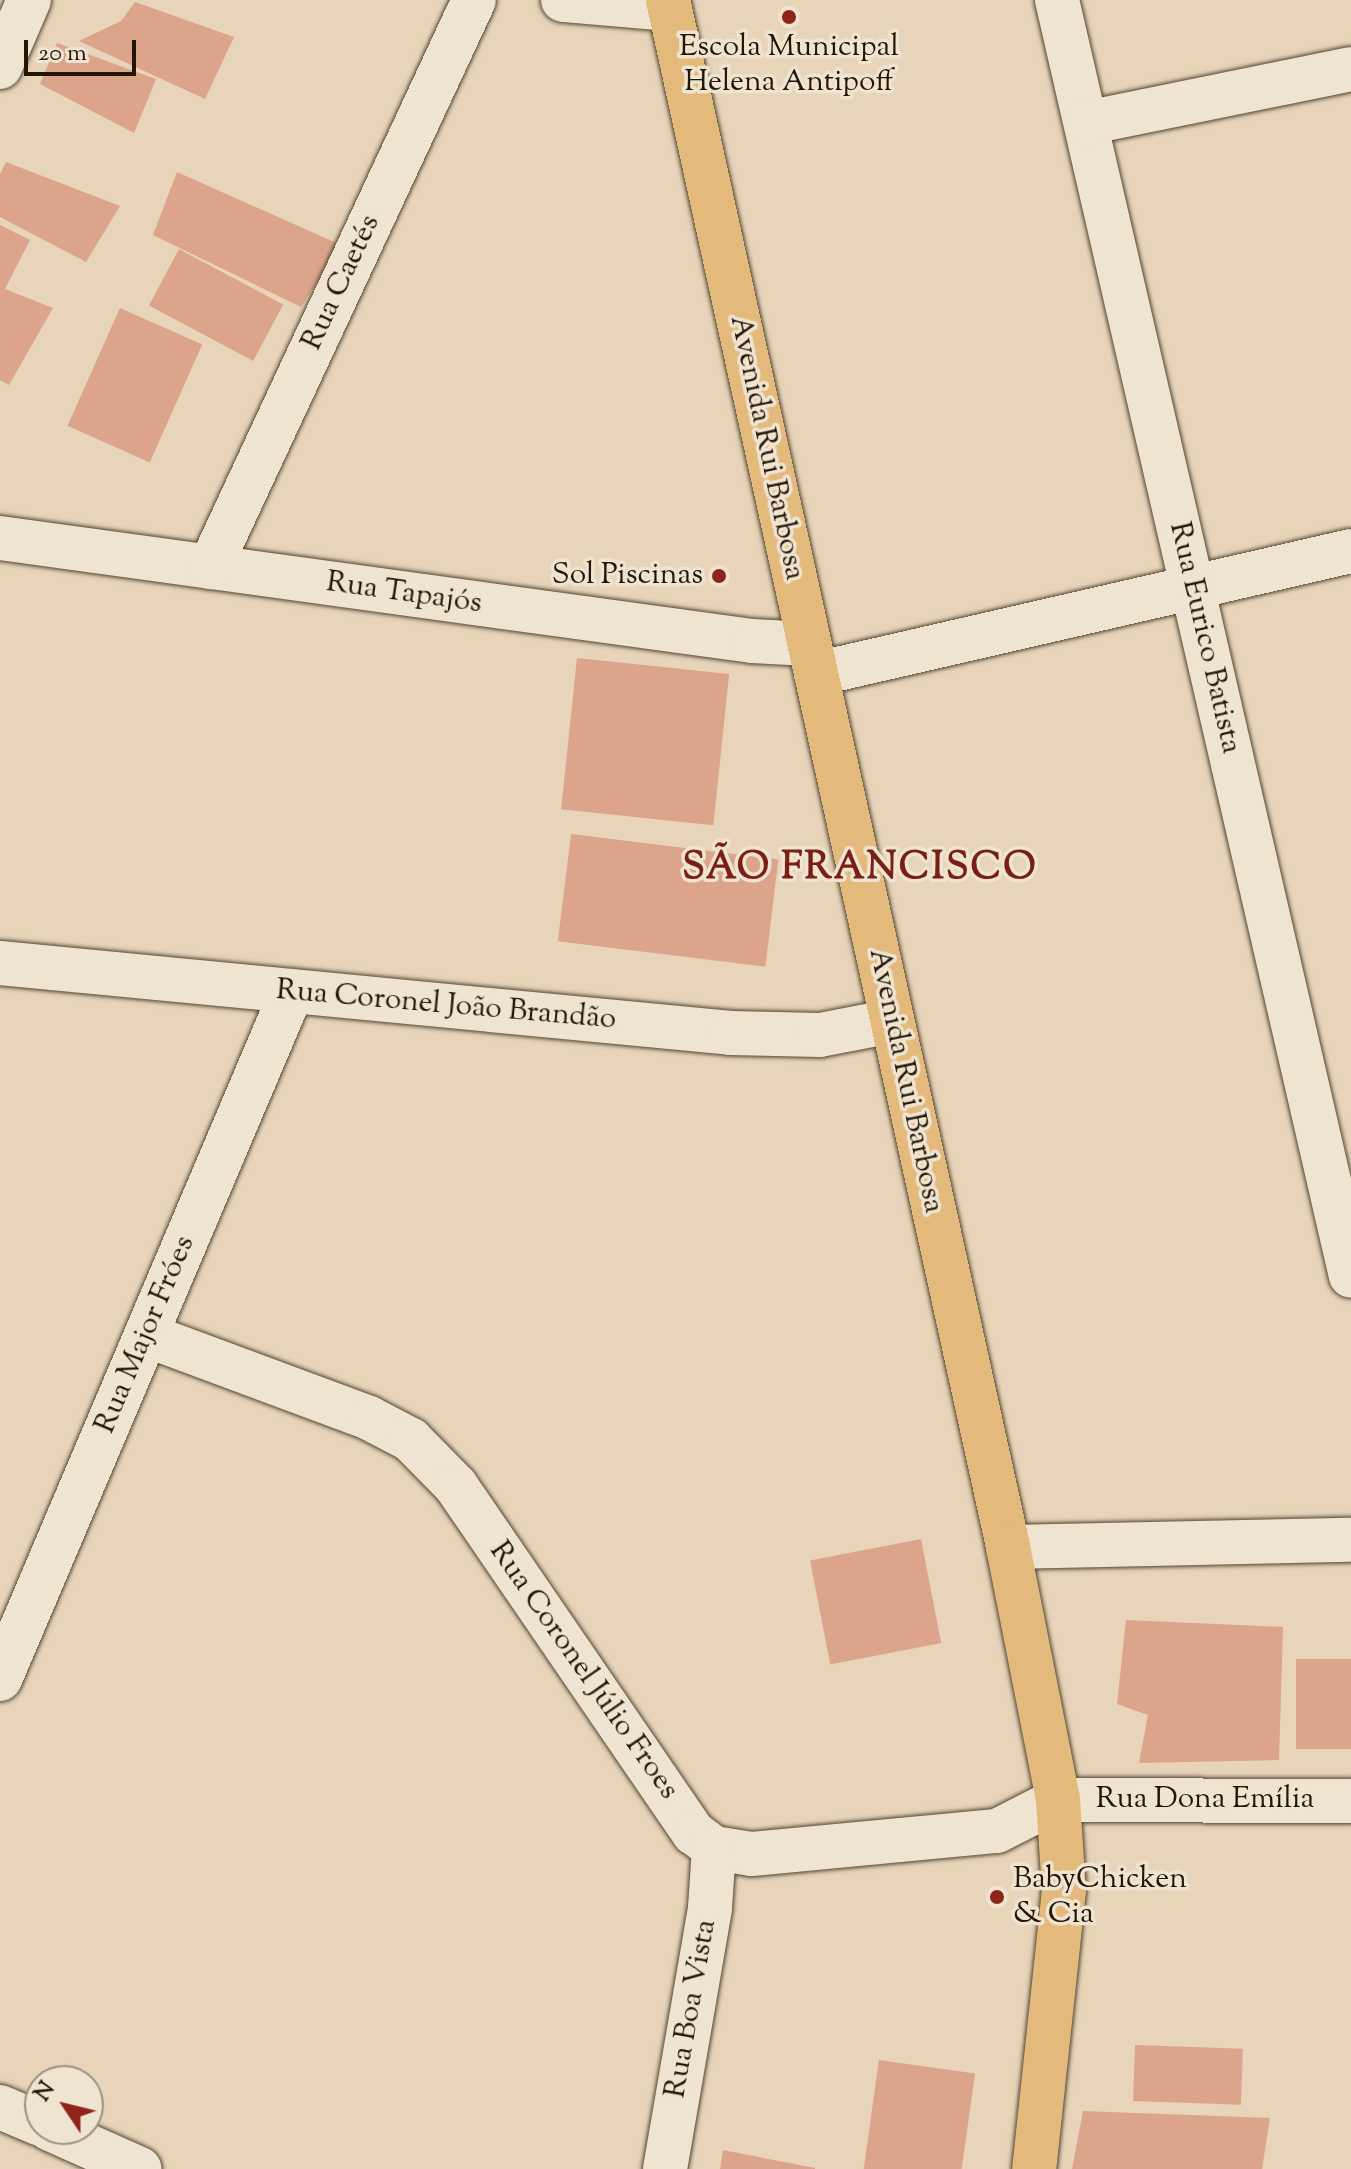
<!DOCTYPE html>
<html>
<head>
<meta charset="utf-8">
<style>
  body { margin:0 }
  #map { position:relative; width:1351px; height:2169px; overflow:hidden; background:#e7d4b9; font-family:"Sorts Mill Goudy",serif }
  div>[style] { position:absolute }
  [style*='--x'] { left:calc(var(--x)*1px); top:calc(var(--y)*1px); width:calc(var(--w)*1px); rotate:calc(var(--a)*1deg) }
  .building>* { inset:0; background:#dda48c; transform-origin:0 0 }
  .roads { filter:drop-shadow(0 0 2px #544631) drop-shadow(0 0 2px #544631) }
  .minor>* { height:44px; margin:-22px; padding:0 22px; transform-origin:22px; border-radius:22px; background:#efe3d2 }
  .major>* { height:44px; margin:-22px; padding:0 22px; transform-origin:22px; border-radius:22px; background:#e4ba7c }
  .dots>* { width:22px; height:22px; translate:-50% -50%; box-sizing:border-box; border:4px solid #efe3d2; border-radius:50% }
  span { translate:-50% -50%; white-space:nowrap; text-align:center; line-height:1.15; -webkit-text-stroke:7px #efe3d2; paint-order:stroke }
  .poi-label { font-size:30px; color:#231604 }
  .right { translate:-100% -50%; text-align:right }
  .left { translate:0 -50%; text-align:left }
  .street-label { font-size:30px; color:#231604 }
  .district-label { font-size:38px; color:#7a1f14; font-weight:700; letter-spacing:2px }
  .north { position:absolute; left:24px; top:2065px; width:80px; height:80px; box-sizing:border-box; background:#efe3d2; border:2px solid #9d9180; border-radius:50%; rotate:305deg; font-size:22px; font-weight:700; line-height:32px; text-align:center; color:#231604 }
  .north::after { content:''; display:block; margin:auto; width:28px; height:36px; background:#8f2418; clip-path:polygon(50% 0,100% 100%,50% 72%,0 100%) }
  .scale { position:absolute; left:24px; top:40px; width:112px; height:36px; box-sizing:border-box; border:4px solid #231604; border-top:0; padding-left:10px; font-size:24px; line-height:28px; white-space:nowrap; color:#231604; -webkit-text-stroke:6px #efe3d2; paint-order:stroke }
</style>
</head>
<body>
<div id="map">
  <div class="building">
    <div style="clip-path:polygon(135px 2px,234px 37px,205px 99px,79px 41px,121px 21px)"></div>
    <div style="clip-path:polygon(57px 43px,156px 79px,134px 133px,40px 84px)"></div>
    <div style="clip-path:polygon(6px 162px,120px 206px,86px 262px,0 217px,0 174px)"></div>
    <div style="clip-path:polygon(177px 172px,341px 245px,301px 307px,153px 235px)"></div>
    <div style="clip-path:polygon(0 225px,30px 240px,5px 289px,53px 308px,9px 385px,0 380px)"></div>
    <div style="left:179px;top:249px;width:118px;height:64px;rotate:28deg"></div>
    <div style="left:120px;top:308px;width:90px;height:129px;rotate:24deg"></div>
    <div style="left:577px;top:658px;width:153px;height:152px;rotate:6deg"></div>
    <div style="left:571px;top:834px;width:209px;height:108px;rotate:7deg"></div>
    <div style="left:921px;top:1539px;width:106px;height:113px;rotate:79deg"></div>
    <div style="clip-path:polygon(1126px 1620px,1283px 1627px,1279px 1760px,1139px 1763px,1148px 1715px,1117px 1704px)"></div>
    <div style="left:1351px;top:1659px;width:90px;height:55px;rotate:90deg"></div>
    <div style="left:1135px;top:2045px;width:108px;height:56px;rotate:2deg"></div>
    <div style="left:879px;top:2060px;width:97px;height:110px;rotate:8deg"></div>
    <div style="clip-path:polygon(1083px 2111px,1270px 2118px,1262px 2169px,1072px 2169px)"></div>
    <div style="clip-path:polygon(723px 2150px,815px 2168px,815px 2169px,720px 2169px)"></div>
  </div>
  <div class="roads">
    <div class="minor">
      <div style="--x:563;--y:0;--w:106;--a:4.9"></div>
      <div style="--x:1057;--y:0;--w:1309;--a:77.03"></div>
      <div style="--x:0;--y:67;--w:73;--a:-66.6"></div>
      <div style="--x:1086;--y:123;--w:270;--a:-11.5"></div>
      <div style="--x:0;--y:538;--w:759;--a:7.8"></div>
      <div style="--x:752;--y:641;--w:57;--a:3"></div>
      <div style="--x:210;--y:567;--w:625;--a:-65.03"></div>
      <div style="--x:816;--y:674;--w:549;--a:-12.95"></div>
      <div style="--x:0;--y:963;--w:734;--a:5.47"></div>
      <div style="--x:731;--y:1033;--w:89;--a:1.3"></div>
      <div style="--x:820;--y:1035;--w:73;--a:-11"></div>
      <div style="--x:146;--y:1335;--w:238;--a:20.4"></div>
      <div style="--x:369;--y:1418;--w:47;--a:27.6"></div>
      <div style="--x:411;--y:1440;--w:64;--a:45.6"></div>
      <div style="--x:456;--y:1486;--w:421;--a:55.6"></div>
      <div style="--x:694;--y:1833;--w:25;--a:37"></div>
      <div style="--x:714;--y:1848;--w:38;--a:9"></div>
      <div style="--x:752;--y:1854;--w:246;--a:-5.4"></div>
      <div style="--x:997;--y:1831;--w:68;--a:-26.9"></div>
      <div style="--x:1058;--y:1800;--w:293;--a:0.2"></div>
      <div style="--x:1008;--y:1547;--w:343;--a:-1.2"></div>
      <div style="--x:0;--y:1679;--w:747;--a:-67"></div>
      <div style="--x:0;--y:2107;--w:43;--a:23"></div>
      <div style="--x:50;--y:2129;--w:98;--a:24"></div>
      <div style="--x:665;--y:2169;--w:265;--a:-80.2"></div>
      <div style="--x:710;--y:1908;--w:60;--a:-86.2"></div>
    </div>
    <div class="major">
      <div style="--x:668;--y:0;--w:1584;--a:77.6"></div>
      <div style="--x:1008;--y:1547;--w:258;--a:78.8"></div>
      <div style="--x:1058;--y:1800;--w:90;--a:86.2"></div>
      <div style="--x:1064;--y:1890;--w:281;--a:96.1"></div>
    </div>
  </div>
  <div class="dots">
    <div style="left:789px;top:17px;background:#8f2418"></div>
    <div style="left:719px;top:576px;background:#8f2418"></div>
    <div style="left:997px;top:1897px;background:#8f2418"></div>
  </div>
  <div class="poi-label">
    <span style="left:789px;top:65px">Escola Municipal<br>Helena Antipoff</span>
    <span class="right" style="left:703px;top:576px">Sol Piscinas</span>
    <span class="left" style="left:1013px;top:1897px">BabyChicken<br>&amp; Cia</span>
  </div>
  <div class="street-label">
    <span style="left:342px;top:283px;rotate:-65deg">Rua Caetés</span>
    <span style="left:766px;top:448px;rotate:78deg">Avenida Rui Barbosa</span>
    <span style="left:404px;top:594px;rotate:8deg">Rua Tapajós</span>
    <span style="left:1204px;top:638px;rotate:77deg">Rua Eurico Batista</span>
    <span style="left:446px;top:1006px;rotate:5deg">Rua Coronel João Brandão</span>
    <span style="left:905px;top:1081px;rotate:78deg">Avenida Rui Barbosa</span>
    <span style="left:146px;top:1335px;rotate:-67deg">Rua Major Fróes</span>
    <span style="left:583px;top:1671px;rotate:55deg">Rua Coronel Júlio Froes</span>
    <span style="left:1205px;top:1800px">Rua Dona Emília</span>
    <span style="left:692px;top:2009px;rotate:-80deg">Rua Boa Vista</span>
  </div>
  <div class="district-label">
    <span style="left:860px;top:870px">SÃO FRANCISCO</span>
  </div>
  <div class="north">N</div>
  <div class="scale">20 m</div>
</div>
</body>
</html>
